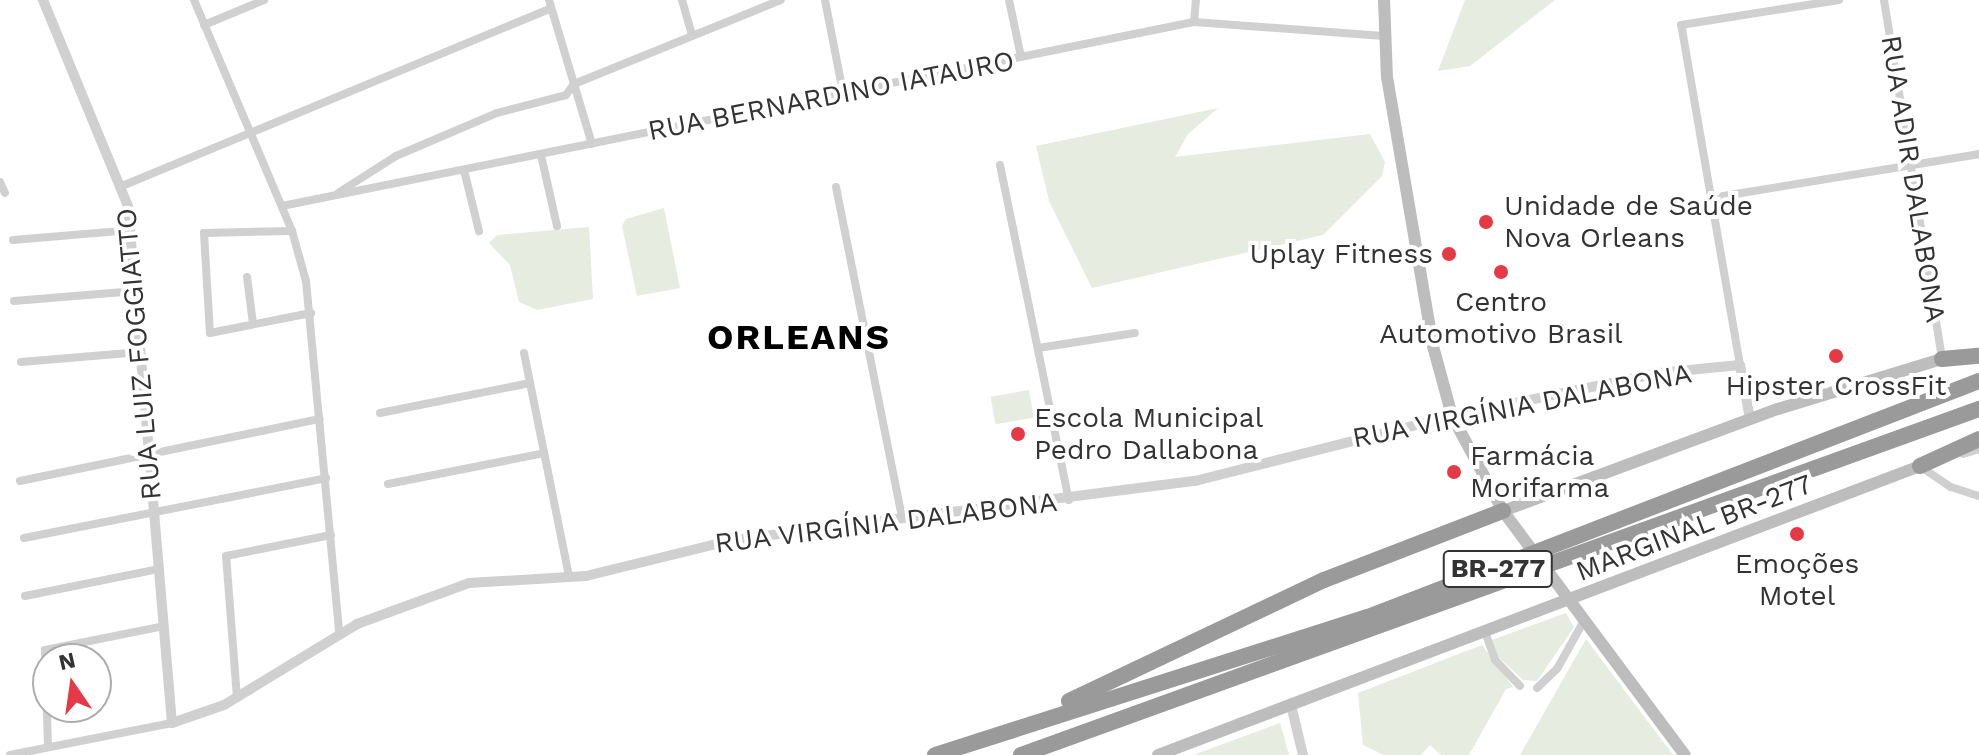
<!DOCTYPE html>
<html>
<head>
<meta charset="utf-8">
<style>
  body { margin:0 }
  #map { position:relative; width:1979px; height:755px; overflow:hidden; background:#fff; font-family:"Work Sans",sans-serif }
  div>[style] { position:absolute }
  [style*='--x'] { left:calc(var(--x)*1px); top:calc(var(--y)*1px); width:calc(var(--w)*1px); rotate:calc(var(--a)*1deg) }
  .green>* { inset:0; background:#e6ecdf; transform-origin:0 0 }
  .minor>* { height:8px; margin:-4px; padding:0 4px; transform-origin:4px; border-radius:4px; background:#d0d0d0 }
  .tertiary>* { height:10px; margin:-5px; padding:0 5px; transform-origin:5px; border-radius:5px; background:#d0d0d0 }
  .secondary>* { height:12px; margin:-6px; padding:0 6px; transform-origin:6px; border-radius:6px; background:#bdbdbd }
  .motorway>* { height:16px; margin:-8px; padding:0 8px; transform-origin:8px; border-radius:8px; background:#9a9a9a }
  .dots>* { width:22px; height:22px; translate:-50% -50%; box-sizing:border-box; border:4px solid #fff; border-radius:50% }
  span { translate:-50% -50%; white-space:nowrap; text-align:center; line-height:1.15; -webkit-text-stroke:8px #fff; paint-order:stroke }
  .shield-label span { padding:2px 6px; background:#fff; border:2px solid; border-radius:6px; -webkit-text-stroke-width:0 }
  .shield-label { font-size:26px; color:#333; font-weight:700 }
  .street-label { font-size:28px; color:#333 }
  .poi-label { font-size:28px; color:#333 }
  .left { translate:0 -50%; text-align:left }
  .right { translate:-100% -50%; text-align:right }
  .district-label { font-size:36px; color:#000; font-weight:700; letter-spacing:2px }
  .north { position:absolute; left:32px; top:643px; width:80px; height:80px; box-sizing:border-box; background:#fff; border:2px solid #adadad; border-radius:50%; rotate:347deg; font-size:22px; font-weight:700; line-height:32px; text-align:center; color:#333 }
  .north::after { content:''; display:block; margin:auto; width:28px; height:36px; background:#e63946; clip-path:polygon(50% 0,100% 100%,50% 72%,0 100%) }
</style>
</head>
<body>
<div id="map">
  <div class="green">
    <div style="clip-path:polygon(1465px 0,1555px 0,1470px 66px,1438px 71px)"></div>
    <div style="clip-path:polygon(1218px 108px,1188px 134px,1175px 157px,1370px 134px,1385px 162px,1382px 176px,1323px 235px,1092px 288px,1049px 201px,1036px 146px)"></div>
    <div style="clip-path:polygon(664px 208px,680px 288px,637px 296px,622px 226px,626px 219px)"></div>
    <div style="clip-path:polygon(589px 227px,593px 299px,537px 310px,519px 302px,510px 265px,489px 243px,497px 235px)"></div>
    <div style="left:1029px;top:390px;width:28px;height:39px;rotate:80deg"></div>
    <div style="clip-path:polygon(1566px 613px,1574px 627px,1537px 681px,1523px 680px,1497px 656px,1492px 640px)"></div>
    <div style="clip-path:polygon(1586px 639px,1673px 755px,1520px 755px)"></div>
    <div style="clip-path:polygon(1482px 645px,1513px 687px,1506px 689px,1469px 755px,1441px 755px,1430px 745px,1421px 755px,1384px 755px,1363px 745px,1358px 693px)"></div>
    <div style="clip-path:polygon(1280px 723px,1289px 755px,1193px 755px)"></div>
  </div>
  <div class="minor">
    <div style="--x:194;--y:0;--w:251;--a:67"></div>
    <div style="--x:292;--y:231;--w:52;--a:74.4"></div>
    <div style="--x:306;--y:281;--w:353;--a:84.6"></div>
    <div style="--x:549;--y:0;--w:150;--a:73.4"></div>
    <div style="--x:682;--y:0;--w:37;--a:74"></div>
    <div style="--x:825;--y:0;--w:95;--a:79"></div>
    <div style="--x:1009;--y:0;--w:58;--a:78.1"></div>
    <div style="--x:1884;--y:0;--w:364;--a:80.8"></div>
    <div style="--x:1194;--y:22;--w:22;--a:-85"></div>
    <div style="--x:204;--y:25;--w:65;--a:-22.6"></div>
    <div style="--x:541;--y:155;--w:73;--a:77.3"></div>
    <div style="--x:1000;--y:165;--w:342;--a:78.4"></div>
    <div style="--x:464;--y:170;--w:63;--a:76.2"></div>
    <div style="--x:0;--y:182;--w:12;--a:66"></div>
    <div style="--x:122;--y:186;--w:464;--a:-22.5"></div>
    <div style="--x:836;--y:187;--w:338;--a:78.7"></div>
    <div style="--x:338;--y:193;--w:69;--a:-32.5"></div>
    <div style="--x:396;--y:156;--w:110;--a:-23.1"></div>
    <div style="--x:497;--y:113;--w:71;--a:-14.6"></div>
    <div style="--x:566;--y:95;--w:14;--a:-54"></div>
    <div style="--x:574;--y:84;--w:223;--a:-22.1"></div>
    <div style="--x:1711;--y:198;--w:272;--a:-9.3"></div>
    <div style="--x:282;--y:206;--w:930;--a:-11.41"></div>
    <div style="--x:1194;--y:22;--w:190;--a:4.2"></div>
    <div style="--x:292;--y:231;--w:88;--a:178.7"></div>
    <div style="--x:204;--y:233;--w:100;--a:86.6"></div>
    <div style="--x:210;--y:333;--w:103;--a:-11.2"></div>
    <div style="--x:13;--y:240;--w:118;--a:-4.8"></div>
    <div style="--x:247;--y:277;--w:47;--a:82.7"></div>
    <div style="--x:14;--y:301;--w:122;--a:-4.7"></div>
    <div style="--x:1038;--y:348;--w:98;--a:-8.8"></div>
    <div style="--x:524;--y:353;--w:228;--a:78.6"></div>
    <div style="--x:21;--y:362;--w:120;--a:-4.8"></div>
    <div style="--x:1740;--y:365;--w:345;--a:-99.8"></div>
    <div style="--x:1681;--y:25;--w:160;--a:-9"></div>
    <div style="--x:380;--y:413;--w:153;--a:-11.3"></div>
    <div style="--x:1963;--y:454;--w:17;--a:-17"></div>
    <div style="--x:1921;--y:467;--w:36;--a:34"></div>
    <div style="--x:1951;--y:487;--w:29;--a:18"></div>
    <div style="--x:20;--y:481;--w:306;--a:-11.7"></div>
    <div style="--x:388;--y:484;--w:159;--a:-11.2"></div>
    <div style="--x:24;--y:538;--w:308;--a:-11.2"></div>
    <div style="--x:25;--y:596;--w:137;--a:-11.4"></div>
    <div style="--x:1485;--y:632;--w:30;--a:70"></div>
    <div style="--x:1495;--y:660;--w:36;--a:46"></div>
    <div style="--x:1537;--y:688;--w:28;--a:-44"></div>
    <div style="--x:1557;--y:669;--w:57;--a:-60.8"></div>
    <div style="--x:237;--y:698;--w:142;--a:-94.4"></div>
    <div style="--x:226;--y:556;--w:107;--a:-11.3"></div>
    <div style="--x:48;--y:747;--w:97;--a:-91.8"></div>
    <div style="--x:45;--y:650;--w:121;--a:-11.4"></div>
    <div style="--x:10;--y:755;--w:165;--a:-11.2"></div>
  </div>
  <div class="tertiary">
    <div style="--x:43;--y:0;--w:223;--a:67.6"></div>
    <div style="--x:128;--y:206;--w:519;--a:85.14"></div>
    <div style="--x:172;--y:723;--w:55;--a:-19.1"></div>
    <div style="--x:224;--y:705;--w:156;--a:-31.3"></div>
    <div style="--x:357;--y:624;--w:119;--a:-20.1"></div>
    <div style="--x:469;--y:583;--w:117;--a:-3.4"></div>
    <div style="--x:586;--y:576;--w:151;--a:-13.8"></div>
    <div style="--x:733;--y:540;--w:466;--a:-7.3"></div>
    <div style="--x:1195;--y:481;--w:265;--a:-14.2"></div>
    <div style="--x:1452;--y:416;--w:211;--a:-11.7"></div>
    <div style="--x:1659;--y:373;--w:81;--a:-5.6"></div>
    <div style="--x:1740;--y:365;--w:55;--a:79.5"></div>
    <div style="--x:1291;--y:705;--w:51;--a:76.5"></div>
  </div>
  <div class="secondary">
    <div style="--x:1384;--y:0;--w:77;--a:87.8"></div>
    <div style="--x:1387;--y:77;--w:273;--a:80.3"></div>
    <div style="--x:1433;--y:346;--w:73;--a:74.8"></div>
    <div style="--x:1452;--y:416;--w:108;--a:61.8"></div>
    <div style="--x:1503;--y:511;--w:304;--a:53.3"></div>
    <div style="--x:1503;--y:511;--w:293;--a:-20.4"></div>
    <div style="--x:1778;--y:409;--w:171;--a:-17"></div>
    <div style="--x:1158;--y:755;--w:815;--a:-20.77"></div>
  </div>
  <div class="motorway">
    <div style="--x:1942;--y:359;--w:37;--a:-5"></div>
    <div style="--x:1920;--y:466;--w:65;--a:-24.6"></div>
    <div style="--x:1069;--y:701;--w:282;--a:-25.4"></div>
    <div style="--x:1324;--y:580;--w:192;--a:-21.1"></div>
    <div style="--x:935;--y:755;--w:454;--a:-17.7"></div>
    <div style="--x:1368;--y:617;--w:655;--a:-21.12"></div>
    <div style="--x:1021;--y:755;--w:1019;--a:-19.86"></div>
  </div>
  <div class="dots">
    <div style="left:1486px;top:222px;background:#e63946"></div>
    <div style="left:1449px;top:254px;background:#e63946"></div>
    <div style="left:1501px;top:272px;background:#e63946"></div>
    <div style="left:1836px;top:356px;background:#e63946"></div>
    <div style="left:1018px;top:434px;background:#e63946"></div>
    <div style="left:1454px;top:472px;background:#e63946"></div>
    <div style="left:1797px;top:534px;background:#e63946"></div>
  </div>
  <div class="shield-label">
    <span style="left:1498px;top:569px">BR-277</span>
  </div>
  <div class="street-label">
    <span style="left:831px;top:96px;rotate:-11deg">RUA BERNARDINO IATAURO</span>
    <span style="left:1913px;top:179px;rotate:81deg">RUA ADIR DALABONA</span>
    <span style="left:139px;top:354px;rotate:-95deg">RUA LUIZ FOGGIATTO</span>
    <span style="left:1522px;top:406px;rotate:-11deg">RUA VIRGÍNIA DALABONA</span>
    <span style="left:886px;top:523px;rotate:-7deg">RUA VIRGÍNIA DALABONA</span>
    <span style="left:1694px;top:528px;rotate:-21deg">MARGINAL BR-277</span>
  </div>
  <div class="poi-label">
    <span class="left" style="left:1504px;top:222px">Unidade de Saúde<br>Nova Orleans</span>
    <span class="right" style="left:1433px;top:254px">Uplay Fitness</span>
    <span style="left:1501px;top:318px">Centro<br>Automotivo Brasil</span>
    <span style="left:1836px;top:386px">Hipster CrossFit</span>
    <span class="left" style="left:1034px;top:434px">Escola Municipal<br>Pedro Dallabona</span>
    <span class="left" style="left:1470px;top:472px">Farmácia<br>Morifarma</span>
    <span style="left:1797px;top:580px">Emoções<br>Motel</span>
  </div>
  <div class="district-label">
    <span style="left:799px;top:338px">ORLEANS</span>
  </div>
  <div class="north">N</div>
</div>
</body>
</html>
